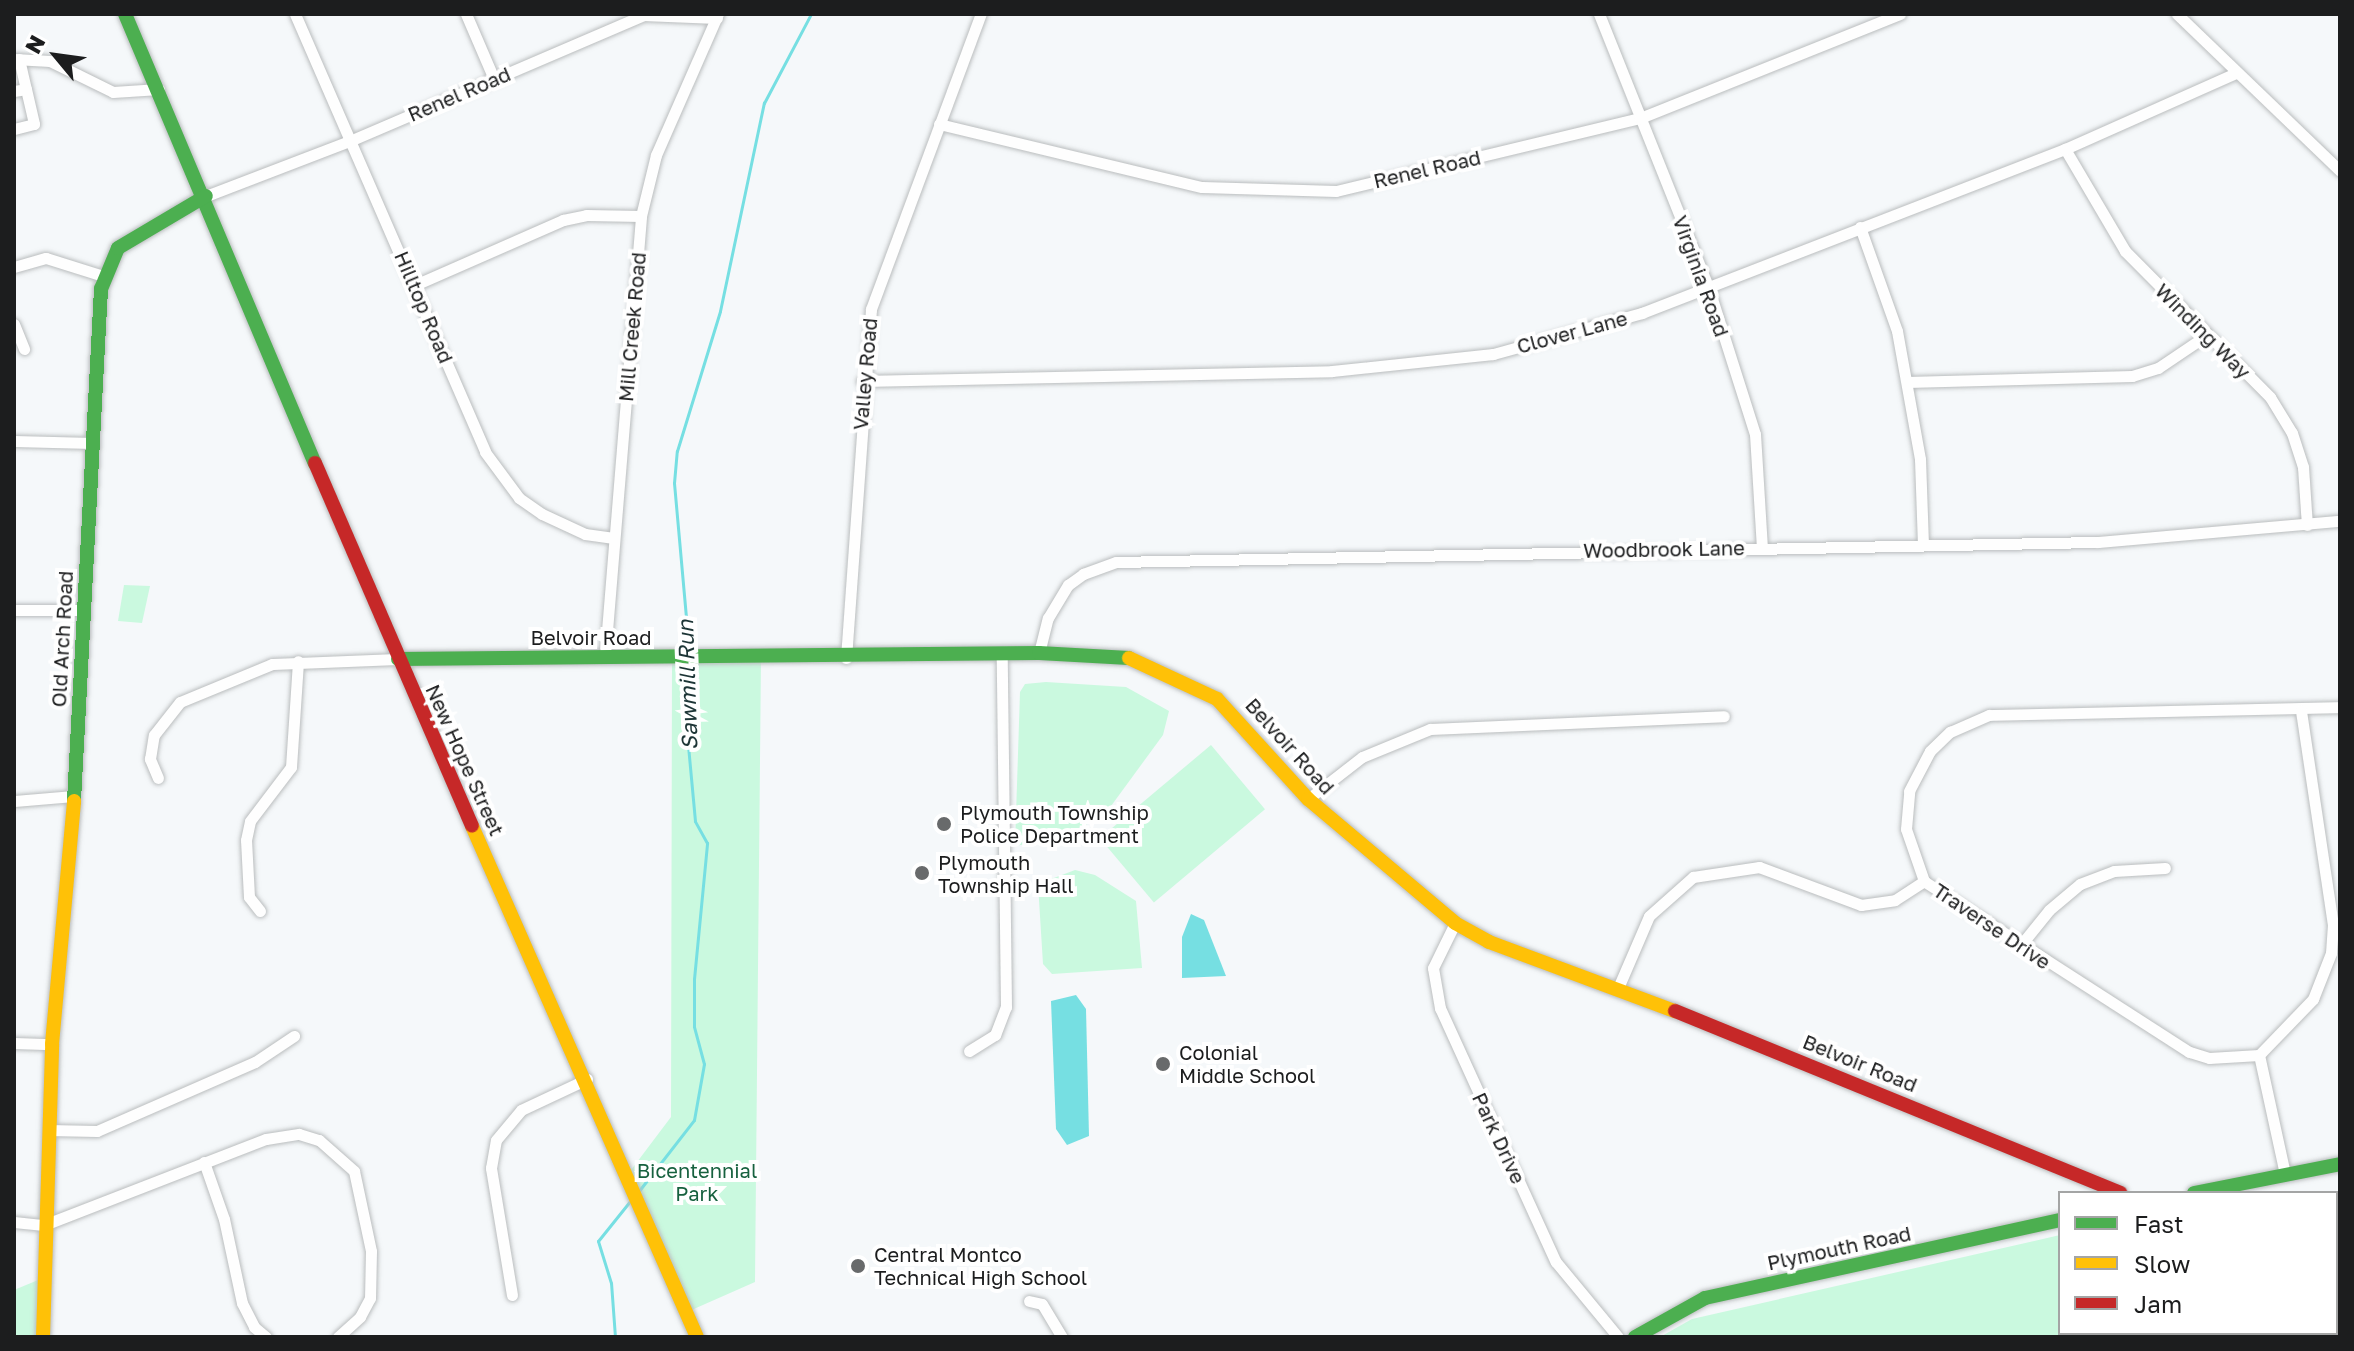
<!DOCTYPE html>
<html>
<head>
<meta charset="utf-8">
<style>
  body { margin:0 }
  #map { position:relative; width:2354px; height:1351px; overflow:hidden; background:#f5f8fa; font-family:"Golos Text",sans-serif }
  div>[style] { position:absolute }
  [style*='--x'] { left:calc(var(--x)*1px); top:calc(var(--y)*1px); width:calc(var(--w)*1px); rotate:calc(var(--a)*1deg) }
  .green>* { inset:0; background:#caf9df; transform-origin:0 0 }
  .water>* { inset:0; background:#76dfe2 }
  .stream>* { height:3px; margin:-1.5px; padding:0 1.5px; transform-origin:1.5px; border-radius:1.5px; background:#76dfe2 }
  .roads { filter:drop-shadow(0 0 2px #babdbe) drop-shadow(0 0 2px #babdbe) }
  .street>* { height:11px; margin:-5.5px; padding:0 5.5px; transform-origin:5.5px; border-radius:5.5px; background:#fefefe }
  .fast>* { height:14px; margin:-7px; padding:0 7px; transform-origin:7px; border-radius:7px; background:#4caf50 }
  .slow>* { height:14px; margin:-7px; padding:0 7px; transform-origin:7px; border-radius:7px; background:#ffc107 }
  .jam>* { height:14px; margin:-7px; padding:0 7px; transform-origin:7px; border-radius:7px; background:#c62828 }
  .dots>* { width:22px; height:22px; translate:-50% -50%; box-sizing:border-box; border:4px solid #fff; border-radius:50% }
  span { translate:-50% -50%; white-space:nowrap; text-align:center; line-height:1.15; -webkit-text-stroke:8px #fff; paint-order:stroke }
  .street-label { font-size:20px; color:#1c1d1e }
  .poi-label { font-size:20px; color:#1c1d1e }
  .left { translate:0 -50%; text-align:left }
  .park-label { font-size:20px; color:#17613f }
  .water-label { font-size:22px; color:#1d3536; font-style:italic }
  .frame { position:absolute; inset:0; border:16px solid #1c1d1e; pointer-events:none }
  .legend { position:absolute; left:2058px; top:1191px; width:280px; height:144px; box-sizing:border-box; background:#fff; border:2px solid #a4a5a5; margin:0; padding:10px 14px; list-style:none; font-size:24px; color:#1c1d1e }
  .legend li { display:flex; align-items:center; gap:16px; height:40px }
  .legend b { width:40px; border:2px solid #a4a5a5 }
  .north { position:absolute; left:16px; top:16px; width:80px; height:80px; -webkit-text-stroke:6px #fff; paint-order:stroke; rotate:299deg; font-size:22px; font-weight:700; line-height:32px; text-align:center; color:#1c1d1e }
  .north::after { content:''; display:block; margin:auto; width:28px; height:36px; background:#1c1d1e; clip-path:polygon(50% 0,100% 100%,50% 72%,0 100%) }
</style>
</head>
<body>
<div id="map">
  <div class="green">
    <div style="clip-path:polygon(124px 585px,150px 586px,142px 623px,118px 621px)"></div>
    <div style="clip-path:polygon(672px 657px,761px 657px,755px 1282px,687px 1312px,628px 1174px,671px 1117px)"></div>
    <div style="clip-path:polygon(1046px 682px,1126px 687px,1169px 711px,1163px 735px,1103px 817px,1052px 840px,1015px 846px,1020px 692px,1025px 684px)"></div>
    <div style="left:1211px;top:745px;width:84px;height:145px;rotate:50deg"></div>
    <div style="clip-path:polygon(1075px 870px,1095px 875px,1136px 901px,1142px 968px,1052px 974px,1043px 964px,1038px 884px)"></div>
    <div style="clip-path:polygon(2060px 1235px,2060px 1333px,2328px 1337px,1660px 1337px,1692px 1319px)"></div>
    <div style="clip-path:polygon(43px 1278px,43px 1337px,14px 1337px,14px 1290px)"></div>
  </div>
  <div class="water">
    <div style="clip-path:polygon(1191px 914px,1204px 920px,1226px 976px,1182px 978px,1182px 937px)"></div>
    <div style="clip-path:polygon(1076px 995px,1086px 1009px,1089px 1136px,1067px 1145px,1056px 1129px,1051px 1001px)"></div>
  </div>
  <div class="stream">
    <div style="--x:689;--y:651;--w:169;--a:-95.1"></div>
    <div style="--x:674;--y:483;--w:32;--a:-85"></div>
    <div style="--x:677;--y:451;--w:146;--a:-72.9"></div>
    <div style="--x:720;--y:311;--w:213;--a:-78.1"></div>
    <div style="--x:764;--y:103;--w:101;--a:-62.2"></div>
    <div style="--x:638;--y:1192;--w:91;--a:-52.1"></div>
    <div style="--x:694;--y:1120;--w:57;--a:-79.9"></div>
    <div style="--x:704;--y:1064;--w:39;--a:-105"></div>
    <div style="--x:694;--y:1026;--w:47;--a:-90"></div>
    <div style="--x:694;--y:979;--w:137;--a:-84.5"></div>
    <div style="--x:707;--y:843;--w:25;--a:-119"></div>
    <div style="--x:695;--y:821;--w:107;--a:-95.3"></div>
    <div style="--x:685;--y:714;--w:52;--a:-84.5"></div>
    <div style="--x:615;--y:1337;--w:54;--a:-94.2"></div>
    <div style="--x:611;--y:1283;--w:44;--a:-107.2"></div>
    <div style="--x:598;--y:1241;--w:51;--a:-51.3"></div>
  </div>
  <div class="roads">
    <div class="street">
      <div style="--x:295;--y:14;--w:477;--a:66.5"></div>
      <div style="--x:485;--y:452;--w:57;--a:53.5"></div>
      <div style="--x:519;--y:498;--w:28;--a:35"></div>
      <div style="--x:542;--y:514;--w:47;--a:24.9"></div>
      <div style="--x:585;--y:534;--w:29;--a:8"></div>
      <div style="--x:466;--y:14;--w:71;--a:66.7"></div>
      <div style="--x:1599;--y:14;--w:293;--a:68.2"></div>
      <div style="--x:1708;--y:286;--w:155;--a:72.4"></div>
      <div style="--x:1755;--y:434;--w:114;--a:86.5"></div>
      <div style="--x:2177;--y:14;--w:226;--a:43.9"></div>
      <div style="--x:14;--y:59;--w:36;--a:3"></div>
      <div style="--x:50;--y:61;--w:70;--a:26.2"></div>
      <div style="--x:113;--y:92;--w:46;--a:-3.7"></div>
      <div style="--x:19;--y:59;--w:31;--a:77"></div>
      <div style="--x:14;--y:91;--w:12;--a:-9"></div>
      <div style="--x:26;--y:89;--w:36;--a:77"></div>
      <div style="--x:34;--y:124;--w:21;--a:166"></div>
      <div style="--x:939;--y:124;--w:270;--a:13.5"></div>
      <div style="--x:1202;--y:187;--w:134;--a:1.7"></div>
      <div style="--x:1336;--y:191;--w:313;--a:-13.5"></div>
      <div style="--x:1640;--y:118;--w:280;--a:-21.8"></div>
      <div style="--x:2065;--y:149;--w:118;--a:59.5"></div>
      <div style="--x:2125;--y:251;--w:206;--a:45.2"></div>
      <div style="--x:2270;--y:397;--w:42;--a:58.6"></div>
      <div style="--x:2292;--y:433;--w:36;--a:72"></div>
      <div style="--x:2303;--y:467;--w:58;--a:86.1"></div>
      <div style="--x:206;--y:196;--w:156;--a:-21"></div>
      <div style="--x:352;--y:140;--w:317;--a:-23.2"></div>
      <div style="--x:643;--y:15;--w:74;--a:2.3"></div>
      <div style="--x:1860;--y:227;--w:110;--a:70.4"></div>
      <div style="--x:1897;--y:331;--w:130;--a:79.8"></div>
      <div style="--x:1920;--y:459;--w:86;--a:88"></div>
      <div style="--x:14;--y:267;--w:33;--a:-16"></div>
      <div style="--x:46;--y:258;--w:60;--a:17.5"></div>
      <div style="--x:415;--y:285;--w:162;--a:-23.7"></div>
      <div style="--x:563;--y:220;--w:24;--a:-12"></div>
      <div style="--x:586;--y:215;--w:55;--a:1"></div>
      <div style="--x:14;--y:324;--w:27;--a:68"></div>
      <div style="--x:862;--y:381;--w:470;--a:-1.2"></div>
      <div style="--x:1332;--y:371;--w:162;--a:-6"></div>
      <div style="--x:1493;--y:354;--w:155;--a:-15.4"></div>
      <div style="--x:1642;--y:313;--w:454;--a:-21.2"></div>
      <div style="--x:2065;--y:149;--w:187;--a:-24"></div>
      <div style="--x:1907;--y:382;--w:225;--a:-1.5"></div>
      <div style="--x:2132;--y:376;--w:27;--a:-17"></div>
      <div style="--x:2158;--y:368;--w:59;--a:-34"></div>
      <div style="--x:14;--y:441;--w:78;--a:1.5"></div>
      <div style="--x:14;--y:610;--w:69;--a:0"></div>
      <div style="--x:1039;--y:653;--w:36;--a:-76"></div>
      <div style="--x:1048;--y:618;--w:39;--a:-59"></div>
      <div style="--x:1068;--y:585;--w:19;--a:-36"></div>
      <div style="--x:1083;--y:574;--w:35;--a:-20"></div>
      <div style="--x:1116;--y:562;--w:982;--a:-1.17"></div>
      <div style="--x:2098;--y:542;--w:243;--a:-5"></div>
      <div style="--x:605;--y:655;--w:440;--a:-85.3"></div>
      <div style="--x:641;--y:216;--w:63;--a:-76.2"></div>
      <div style="--x:656;--y:155;--w:154;--a:-66.3"></div>
      <div style="--x:846;--y:658;--w:350;--a:-85.9"></div>
      <div style="--x:871;--y:309;--w:315;--a:-69.6"></div>
      <div style="--x:158;--y:778;--w:21;--a:-113"></div>
      <div style="--x:150;--y:759;--w:24;--a:-81"></div>
      <div style="--x:154;--y:735;--w:42;--a:-51.8"></div>
      <div style="--x:180;--y:702;--w:100;--a:-22.4"></div>
      <div style="--x:272;--y:664;--w:126;--a:-2.3"></div>
      <div style="--x:1308;--y:799;--w:68;--a:-37.9"></div>
      <div style="--x:1362;--y:757;--w:74;--a:-22.4"></div>
      <div style="--x:1430;--y:729;--w:294;--a:-2.5"></div>
      <div style="--x:14;--y:801;--w:60;--a:-4.8"></div>
      <div style="--x:260;--y:911;--w:18;--a:-128"></div>
      <div style="--x:249;--y:897;--w:57;--a:-93"></div>
      <div style="--x:246;--y:840;--w:19;--a:-78"></div>
      <div style="--x:250;--y:821;--w:68;--a:-52.8"></div>
      <div style="--x:291;--y:767;--w:106;--a:-86.2"></div>
      <div style="--x:1455;--y:923;--w:50;--a:116.1"></div>
      <div style="--x:1433;--y:968;--w:41;--a:80.1"></div>
      <div style="--x:1440;--y:1008;--w:279;--a:65.5"></div>
      <div style="--x:1556;--y:1262;--w:97;--a:50.4"></div>
      <div style="--x:2020;--y:946;--w:46;--a:-51.1"></div>
      <div style="--x:2049;--y:910;--w:40;--a:-40"></div>
      <div style="--x:2080;--y:884;--w:36;--a:-21"></div>
      <div style="--x:2114;--y:871;--w:51;--a:-3.4"></div>
      <div style="--x:1618;--y:988;--w:78;--a:-66.7"></div>
      <div style="--x:1649;--y:916;--w:59;--a:-41.6"></div>
      <div style="--x:1693;--y:877;--w:67;--a:-8.6"></div>
      <div style="--x:1759;--y:867;--w:109;--a:20.4"></div>
      <div style="--x:1861;--y:905;--w:34;--a:-8"></div>
      <div style="--x:1895;--y:900;--w:35;--a:-33"></div>
      <div style="--x:14;--y:1043;--w:38;--a:2"></div>
      <div style="--x:969;--y:1051;--w:31;--a:-32"></div>
      <div style="--x:995;--y:1035;--w:30;--a:-69"></div>
      <div style="--x:1006;--y:1007;--w:352;--a:-90.7"></div>
      <div style="--x:2259;--y:1055;--w:50;--a:176.6"></div>
      <div style="--x:2209;--y:1058;--w:21;--a:-163"></div>
      <div style="--x:2189;--y:1052;--w:315;--a:-147.2"></div>
      <div style="--x:1924;--y:881;--w:55;--a:-109.1"></div>
      <div style="--x:1906;--y:829;--w:38;--a:-85"></div>
      <div style="--x:1909;--y:791;--w:45;--a:-62.3"></div>
      <div style="--x:1930;--y:751;--w:28;--a:-44"></div>
      <div style="--x:1950;--y:732;--w:43;--a:-23.6"></div>
      <div style="--x:1989;--y:715;--w:351;--a:-1.3"></div>
      <div style="--x:48;--y:1130;--w:49;--a:1.2"></div>
      <div style="--x:97;--y:1131;--w:172;--a:-23.6"></div>
      <div style="--x:255;--y:1062;--w:47;--a:-33.7"></div>
      <div style="--x:204;--y:1162;--w:60;--a:70.7"></div>
      <div style="--x:224;--y:1219;--w:86;--a:77.9"></div>
      <div style="--x:242;--y:1303;--w:27;--a:63"></div>
      <div style="--x:254;--y:1327;--w:16;--a:40"></div>
      <div style="--x:2285;--y:1174;--w:122;--a:-102.3"></div>
      <div style="--x:2259;--y:1055;--w:78;--a:-46"></div>
      <div style="--x:2313;--y:999;--w:49;--a:-68.6"></div>
      <div style="--x:2331;--y:953;--w:28;--a:-86"></div>
      <div style="--x:2333;--y:925;--w:217;--a:-98.5"></div>
      <div style="--x:14;--y:1222;--w:30;--a:6"></div>
      <div style="--x:44;--y:1225;--w:238;--a:-21.2"></div>
      <div style="--x:266;--y:1139;--w:33;--a:-9"></div>
      <div style="--x:299;--y:1134;--w:21;--a:17"></div>
      <div style="--x:319;--y:1140;--w:47;--a:41.5"></div>
      <div style="--x:354;--y:1171;--w:82;--a:78"></div>
      <div style="--x:371;--y:1251;--w:47;--a:91.2"></div>
      <div style="--x:370;--y:1298;--w:21;--a:118"></div>
      <div style="--x:360;--y:1317;--w:30;--a:138"></div>
      <div style="--x:512;--y:1295;--w:129;--a:-99.4"></div>
      <div style="--x:491;--y:1168;--w:28;--a:-80"></div>
      <div style="--x:496;--y:1140;--w:39;--a:-50"></div>
      <div style="--x:521;--y:1110;--w:73;--a:-25.2"></div>
      <div style="--x:1029;--y:1301;--w:13;--a:13"></div>
      <div style="--x:1042;--y:1304;--w:39;--a:59"></div>
    </div>
    <div class="fast">
      <div style="--x:125;--y:14;--w:488;--a:67.1"></div>
      <div style="--x:398;--y:659;--w:641;--a:-0.54"></div>
      <div style="--x:1039;--y:653;--w:90;--a:3.2"></div>
      <div style="--x:74;--y:801;--w:513;--a:-86.98"></div>
      <div style="--x:101;--y:289;--w:44;--a:-67.5"></div>
      <div style="--x:118;--y:248;--w:102;--a:-30.6"></div>
      <div style="--x:2194;--y:1193;--w:149;--a:-11.2"></div>
      <div style="--x:1635;--y:1337;--w:80;--a:-29.1"></div>
      <div style="--x:1705;--y:1298;--w:363;--a:-12.4"></div>
    </div>
    <div class="slow">
      <div style="--x:1129;--y:658;--w:97;--a:25"></div>
      <div style="--x:1217;--y:699;--w:135;--a:47.7"></div>
      <div style="--x:1308;--y:799;--w:192;--a:40.1"></div>
      <div style="--x:1455;--y:923;--w:39;--a:29"></div>
      <div style="--x:1489;--y:942;--w:198;--a:20.4"></div>
      <div style="--x:472;--y:826;--w:558;--a:66.24"></div>
      <div style="--x:2336;--y:1324;--w:4;--a:27"></div>
      <div style="--x:43;--y:1337;--w:293;--a:-88.2"></div>
      <div style="--x:52;--y:1044;--w:244;--a:-84.8"></div>
    </div>
    <div class="jam">
      <div style="--x:315;--y:463;--w:395;--a:66.6"></div>
      <div style="--x:1675;--y:1011;--w:481;--a:22.2"></div>
    </div>
  </div>
  <div class="dots">
    <div style="left:944px;top:824px;background:#686a6b"></div>
    <div style="left:922px;top:873px;background:#686a6b"></div>
    <div style="left:1163px;top:1064px;background:#686a6b"></div>
    <div style="left:858px;top:1266px;background:#686a6b"></div>
  </div>
  <div class="street-label">
    <span style="left:459px;top:94px;rotate:-23deg">Renel Road</span>
    <span style="left:1427px;top:169px;rotate:-13deg">Renel Road</span>
    <span style="left:1701px;top:276px;rotate:70deg">Virginia Road</span>
    <span style="left:424px;top:307px;rotate:67deg">Hilltop Road</span>
    <span style="left:632px;top:327px;rotate:-85deg">Mill Creek Road</span>
    <span style="left:2203px;top:331px;rotate:45deg">Winding Way</span>
    <span style="left:1572px;top:332px;rotate:-15deg">Clover Lane</span>
    <span style="left:865px;top:374px;rotate:-85deg">Valley Road</span>
    <span style="left:1664px;top:549px;rotate:-1deg">Woodbrook Lane</span>
    <span style="left:591px;top:637px">Belvoir Road</span>
    <span style="left:62px;top:639px;rotate:-87deg">Old Arch Road</span>
    <span style="left:1290px;top:746px;rotate:48deg">Belvoir Road</span>
    <span style="left:465px;top:760px;rotate:66deg">New Hope Street</span>
    <span style="left:1992px;top:926px;rotate:34deg">Traverse Drive</span>
    <span style="left:1860px;top:1063px;rotate:22deg">Belvoir Road</span>
    <span style="left:1499px;top:1138px;rotate:65deg">Park Drive</span>
    <span style="left:1839px;top:1248px;rotate:-12deg">Plymouth Road</span>
  </div>
  <div class="poi-label">
    <span class="left" style="left:960px;top:824px">Plymouth Township<br>Police Department</span>
    <span class="left" style="left:938px;top:874px">Plymouth<br>Township Hall</span>
    <span class="left" style="left:1179px;top:1064px">Colonial<br>Middle School</span>
    <span class="left" style="left:874px;top:1266px">Central Montco<br>Technical High School</span>
  </div>
  <div class="park-label">
    <span style="left:697px;top:1182px">Bicentennial<br>Park</span>
  </div>
  <div class="water-label">
    <span style="left:687px;top:685px;rotate:-92deg">Sawmill Run</span>
  </div>
  <div class="frame"></div>
  <ul class="legend">
  <li><b style="height:10px;background:#4caf50"></b>Fast</li>
  <li><b style="height:10px;background:#ffc107"></b>Slow</li>
  <li><b style="height:10px;background:#c62828"></b>Jam</li>
  </ul>
  <div class="north">N</div>
</div>
</body>
</html>
